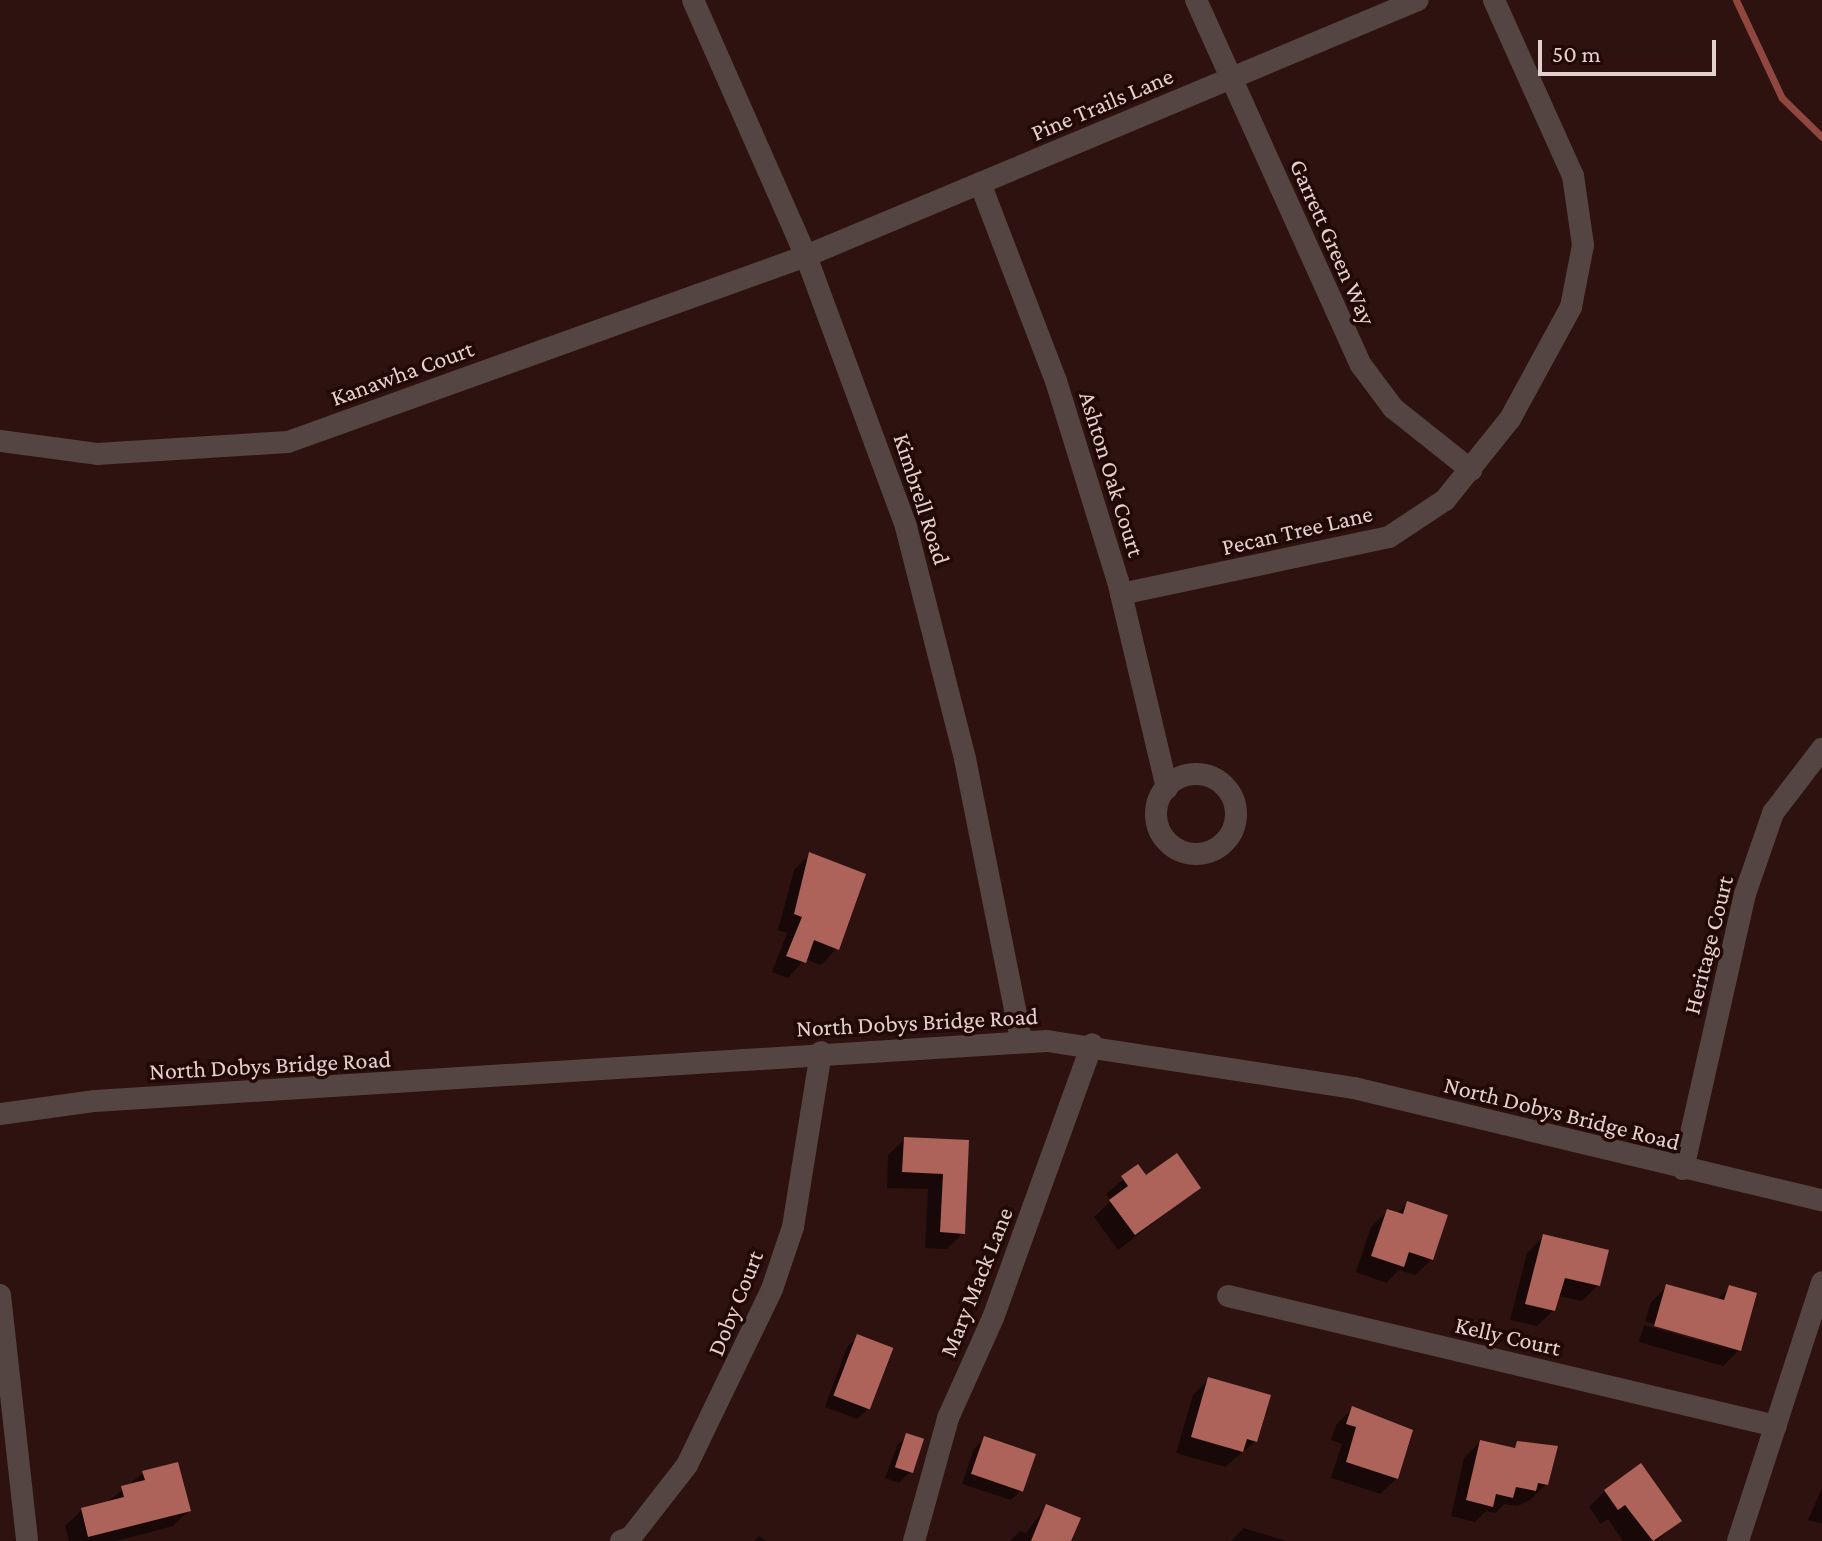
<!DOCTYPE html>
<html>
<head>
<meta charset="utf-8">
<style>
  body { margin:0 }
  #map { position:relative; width:1822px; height:1541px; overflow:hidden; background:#2d120f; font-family:"Crimson Pro",serif }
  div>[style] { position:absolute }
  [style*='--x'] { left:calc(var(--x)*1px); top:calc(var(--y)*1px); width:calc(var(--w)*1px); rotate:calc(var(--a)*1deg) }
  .shadow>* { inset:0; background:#0007 }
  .stream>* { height:7px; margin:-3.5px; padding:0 3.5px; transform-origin:3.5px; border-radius:3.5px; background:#8f473f }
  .building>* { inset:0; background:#ad6359; transform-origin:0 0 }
  .minor>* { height:22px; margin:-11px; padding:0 11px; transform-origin:11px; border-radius:11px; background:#544543 }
  .minor>.ring { margin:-11px; padding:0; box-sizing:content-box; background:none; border:22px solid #544543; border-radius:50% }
  span { translate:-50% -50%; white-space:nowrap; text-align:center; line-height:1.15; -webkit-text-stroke:7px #220906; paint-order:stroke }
  .street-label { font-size:24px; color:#e4d0cd }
  .scale { position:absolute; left:1538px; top:40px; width:178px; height:36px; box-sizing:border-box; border:4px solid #e4d0cd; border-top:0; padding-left:10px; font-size:24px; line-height:28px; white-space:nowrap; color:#e4d0cd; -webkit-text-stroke:6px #220906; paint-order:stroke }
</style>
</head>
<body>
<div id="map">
  <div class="shadow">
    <div style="clip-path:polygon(810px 854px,837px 948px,821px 965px,805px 959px,788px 978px,772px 972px,787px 933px,778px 930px,794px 870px)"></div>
    <div style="clip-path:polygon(905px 1139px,967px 1142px,963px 1233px,947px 1249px,925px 1248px,928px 1189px,887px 1188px,888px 1155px)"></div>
    <div style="clip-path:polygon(1138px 1167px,1145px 1178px,1199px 1188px,1118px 1250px,1094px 1217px,1111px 1201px,1106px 1194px)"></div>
    <div style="clip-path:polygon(1407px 1204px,1432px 1259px,1415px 1275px,1399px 1270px,1386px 1283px,1356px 1272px,1371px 1227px,1388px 1211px,1397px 1214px)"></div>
    <div style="clip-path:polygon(1543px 1237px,1598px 1285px,1582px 1301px,1558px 1296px,1554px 1310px,1537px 1326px,1510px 1320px,1527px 1253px)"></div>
    <div style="clip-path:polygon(1667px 1286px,1717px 1300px,1729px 1288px,1739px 1350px,1723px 1366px,1639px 1342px,1644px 1325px,1731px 1350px,1645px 1321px,1651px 1302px)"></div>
    <div style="clip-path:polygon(858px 1337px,868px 1409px,857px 1419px,825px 1407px,847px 1347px)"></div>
    <div style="clip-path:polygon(1209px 1379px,1256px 1441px,1225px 1467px,1176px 1453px,1193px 1395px)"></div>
    <div style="clip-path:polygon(1353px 1408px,1397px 1478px,1380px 1494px,1331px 1478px,1342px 1444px,1331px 1440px,1336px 1425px)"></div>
    <div style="clip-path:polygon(907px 1436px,910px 1472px,899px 1483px,885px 1478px,897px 1446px)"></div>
    <div style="clip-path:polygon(984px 1439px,1021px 1490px,1011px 1500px,962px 1484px,974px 1449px)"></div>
    <div style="clip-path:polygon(1480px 1442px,1511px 1450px,1518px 1443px,1556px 1448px,1546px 1484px,1530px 1500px,1518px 1506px,1505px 1504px,1495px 1513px,1486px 1511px,1475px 1522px,1451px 1516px,1464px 1458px)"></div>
    <div style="clip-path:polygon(143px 1473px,189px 1510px,173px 1526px,116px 1541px,69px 1541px,65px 1526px,82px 1510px,106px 1503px)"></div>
    <div style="clip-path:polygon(1822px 1488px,1822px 1524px,1808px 1520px)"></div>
    <div style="clip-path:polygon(1605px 1491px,1679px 1521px,1657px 1541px,1623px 1541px,1608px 1519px,1601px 1524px,1589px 1507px)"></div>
    <div style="clip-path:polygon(1046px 1507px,1069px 1541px,1010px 1541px,1020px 1531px,1026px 1533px)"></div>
    <div style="clip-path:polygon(1244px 1528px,1286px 1541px,1231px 1541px)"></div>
    <div style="clip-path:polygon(759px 1536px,766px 1541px,754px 1541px)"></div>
  </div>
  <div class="stream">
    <div style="--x:1736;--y:0;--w:108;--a:64.9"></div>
    <div style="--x:1782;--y:98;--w:56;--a:44.3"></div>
  </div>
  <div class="building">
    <div style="clip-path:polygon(809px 852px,866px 874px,839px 950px,814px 940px,806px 963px,786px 956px,802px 917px,794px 914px)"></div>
    <div style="clip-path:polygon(904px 1137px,969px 1140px,965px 1234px,940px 1232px,943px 1174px,902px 1172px)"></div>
    <div style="clip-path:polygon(1177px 1153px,1201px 1188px,1135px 1235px,1109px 1200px,1128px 1186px,1121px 1176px,1138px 1164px,1146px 1175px)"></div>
    <div style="clip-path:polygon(1407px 1201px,1448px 1215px,1433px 1260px,1409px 1252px,1404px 1267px,1371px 1256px,1387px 1209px,1403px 1214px)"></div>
    <div style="clip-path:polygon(1543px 1234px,1609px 1250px,1600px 1286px,1565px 1278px,1555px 1311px,1525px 1304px)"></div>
    <div style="clip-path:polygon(1666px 1284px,1724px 1300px,1729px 1285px,1757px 1293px,1741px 1351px,1654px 1326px)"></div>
    <div style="left:857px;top:1334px;width:39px;height:66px;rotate:21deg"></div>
    <div style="clip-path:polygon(1208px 1377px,1271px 1395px,1257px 1442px,1247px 1439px,1243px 1452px,1191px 1437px)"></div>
    <div style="clip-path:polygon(1352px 1406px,1413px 1430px,1398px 1479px,1346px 1462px,1356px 1427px,1346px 1424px)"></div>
    <div style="left:906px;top:1433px;width:19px;height:36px;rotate:18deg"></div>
    <div style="left:984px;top:1436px;width:55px;height:40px;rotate:19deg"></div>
    <div style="clip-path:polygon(1480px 1440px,1515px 1448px,1517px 1441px,1558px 1446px,1548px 1485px,1538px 1483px,1536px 1491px,1516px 1487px,1513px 1498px,1496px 1494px,1493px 1507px,1466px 1500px)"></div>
    <div style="clip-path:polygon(178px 1462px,191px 1511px,88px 1537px,81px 1508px,124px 1497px,121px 1486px,145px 1480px,142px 1471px)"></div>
    <div style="clip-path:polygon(1641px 1463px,1682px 1521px,1653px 1541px,1625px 1505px,1618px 1510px,1604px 1490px)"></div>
    <div style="clip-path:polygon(1046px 1504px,1081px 1518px,1071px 1541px,1031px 1541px)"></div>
  </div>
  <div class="minor">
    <div style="--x:693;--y:0;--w:280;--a:66.2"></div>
    <div style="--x:806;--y:256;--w:289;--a:69.7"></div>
    <div style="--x:906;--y:527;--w:239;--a:75.7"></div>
    <div style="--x:965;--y:759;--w:287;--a:78.7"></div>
    <div style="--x:1196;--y:0;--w:401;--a:65.7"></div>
    <div style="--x:1361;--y:365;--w:54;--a:53.3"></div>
    <div style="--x:1393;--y:408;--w:100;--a:38.5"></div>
    <div style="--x:980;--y:183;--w:212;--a:69"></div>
    <div style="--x:1056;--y:381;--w:209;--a:72.8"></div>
    <div style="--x:1118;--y:581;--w:213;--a:76.7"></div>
    <div style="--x:0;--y:441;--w:98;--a:7.6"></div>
    <div style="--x:97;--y:454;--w:191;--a:-3.6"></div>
    <div style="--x:288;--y:442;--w:550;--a:-19.75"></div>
    <div style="--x:806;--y:256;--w:663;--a:-22.7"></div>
    <div style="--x:1121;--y:594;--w:274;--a:-12"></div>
    <div style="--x:1389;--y:537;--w:67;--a:-33.5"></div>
    <div style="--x:1445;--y:500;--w:104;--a:-51.3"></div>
    <div style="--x:1510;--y:419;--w:128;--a:-61.4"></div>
    <div style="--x:1571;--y:307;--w:63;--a:-79"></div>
    <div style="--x:1583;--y:245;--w:70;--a:-98.2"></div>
    <div style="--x:1573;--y:176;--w:193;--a:-114.2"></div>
    <div class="ring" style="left:1156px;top:774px;width:58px;height:58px"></div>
    <div style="--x:0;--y:1114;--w:96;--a:-7.8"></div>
    <div style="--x:95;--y:1101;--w:954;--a:-3.61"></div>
    <div style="--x:1047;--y:1041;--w:311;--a:8.7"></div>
    <div style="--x:1354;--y:1088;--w:481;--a:13.5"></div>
    <div style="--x:1683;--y:1169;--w:282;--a:-77.3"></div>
    <div style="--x:1745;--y:894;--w:86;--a:-70.9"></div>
    <div style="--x:1773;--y:813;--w:81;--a:-52.6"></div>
    <div style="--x:0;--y:1295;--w:247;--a:83.7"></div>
    <div style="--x:1228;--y:1296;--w:563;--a:13.35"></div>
    <div style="--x:621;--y:1541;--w:11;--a:-22"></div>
    <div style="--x:631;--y:1537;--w:91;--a:-52.1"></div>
    <div style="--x:687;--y:1465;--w:195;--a:-64.2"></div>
    <div style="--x:772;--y:1289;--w:65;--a:-71.3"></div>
    <div style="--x:793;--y:1227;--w:177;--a:-80.9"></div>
    <div style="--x:914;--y:1541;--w:128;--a:-74.5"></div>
    <div style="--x:948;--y:1418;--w:110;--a:-65.8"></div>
    <div style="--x:993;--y:1318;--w:291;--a:-70.1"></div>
    <div style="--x:1738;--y:1541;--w:272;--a:-72"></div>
  </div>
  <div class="street-label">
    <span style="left:1102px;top:104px;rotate:-23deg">Pine Trails Lane</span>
    <span style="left:1333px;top:242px;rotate:66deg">Garrett Green Way</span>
    <span style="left:402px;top:373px;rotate:-20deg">Kanawha Court</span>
    <span style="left:1112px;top:474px;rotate:73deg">Ashton Oak Court</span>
    <span style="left:922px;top:499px;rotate:72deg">Kimbrell Road</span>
    <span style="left:1297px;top:530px;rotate:-13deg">Pecan Tree Lane</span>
    <span style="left:1708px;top:945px;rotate:-76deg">Heritage Court</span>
    <span style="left:917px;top:1022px;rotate:-3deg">North Dobys Bridge Road</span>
    <span style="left:270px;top:1065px;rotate:-3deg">North Dobys Bridge Road</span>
    <span style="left:1562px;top:1113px;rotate:14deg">North Dobys Bridge Road</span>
    <span style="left:976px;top:1282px;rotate:-68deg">Mary Mack Lane</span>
    <span style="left:735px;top:1303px;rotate:-68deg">Doby Court</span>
    <span style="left:1508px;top:1336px;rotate:13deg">Kelly Court</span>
  </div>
  <div class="scale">50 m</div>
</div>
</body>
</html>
